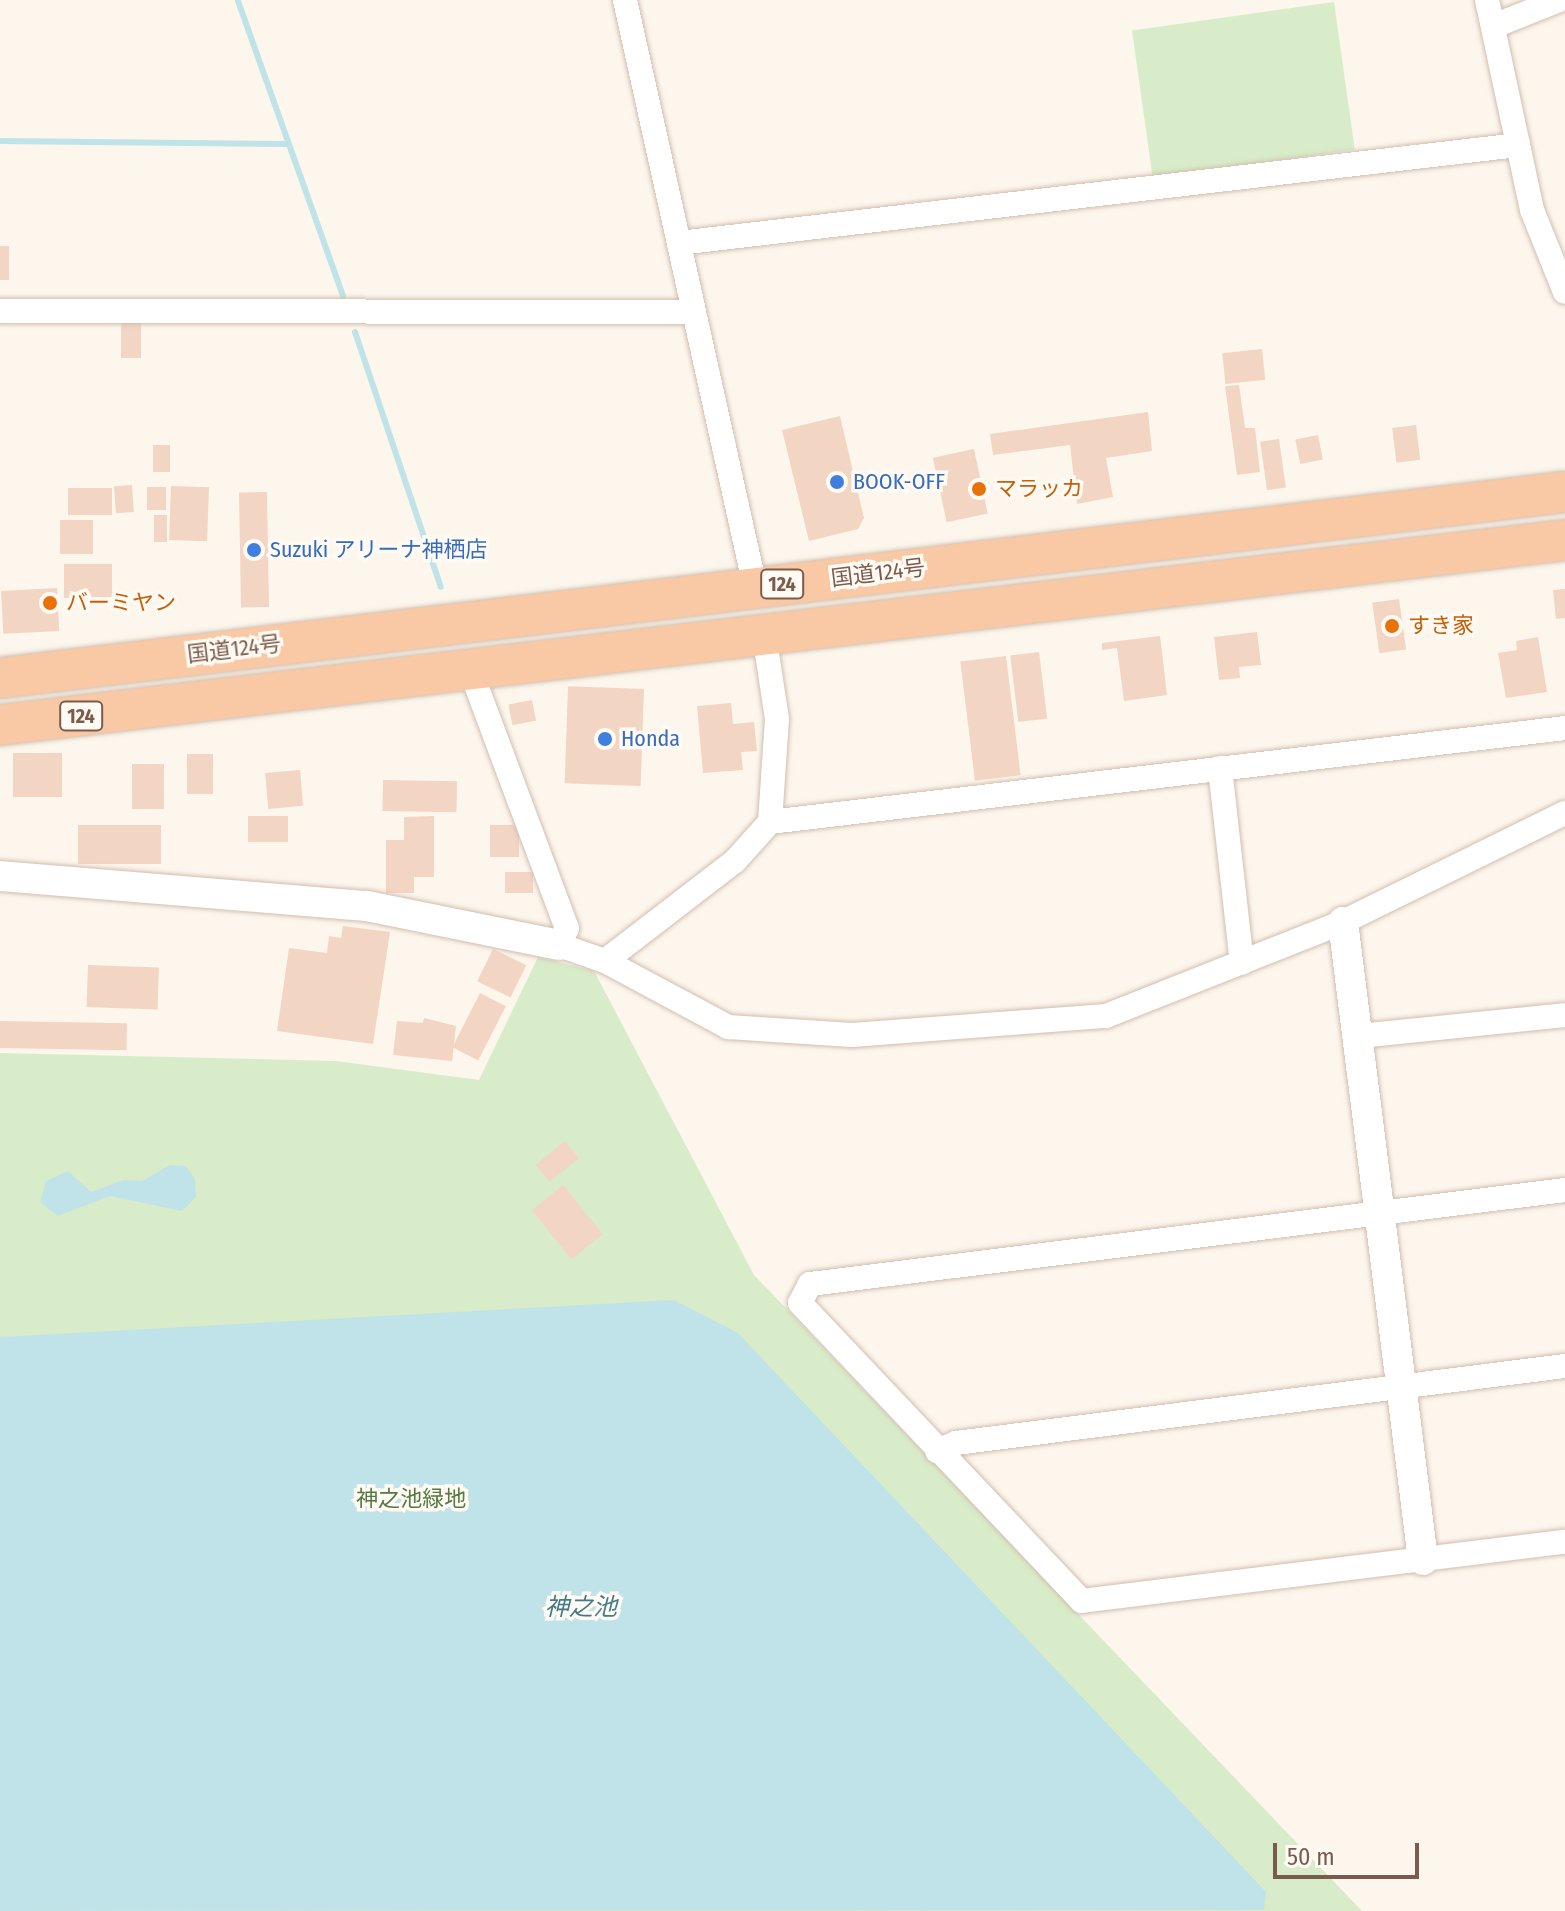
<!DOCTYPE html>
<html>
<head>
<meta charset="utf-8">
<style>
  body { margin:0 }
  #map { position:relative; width:1565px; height:1911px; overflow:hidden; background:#fdf6ec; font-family:"Fira Sans Condensed","Noto Sans JP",sans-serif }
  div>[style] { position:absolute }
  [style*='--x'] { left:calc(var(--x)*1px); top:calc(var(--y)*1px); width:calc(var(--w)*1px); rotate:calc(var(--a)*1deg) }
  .green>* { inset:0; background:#d8ecc9; transform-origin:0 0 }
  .water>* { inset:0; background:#bfe3e8 }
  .stream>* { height:6px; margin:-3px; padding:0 3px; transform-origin:3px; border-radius:3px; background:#bfe3e8 }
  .building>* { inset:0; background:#f3d5c3; transform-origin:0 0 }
  .roads { filter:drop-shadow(0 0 2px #d1beb0) drop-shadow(0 0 2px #d1beb0) }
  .minor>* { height:24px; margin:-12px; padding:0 12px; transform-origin:12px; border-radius:12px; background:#fff }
  .tertiary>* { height:30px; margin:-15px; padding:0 15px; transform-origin:15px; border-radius:15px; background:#fff }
  .trunk>* { height:40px; margin:-20px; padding:0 20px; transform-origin:20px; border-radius:20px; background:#f9c8a4 }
  .dots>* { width:22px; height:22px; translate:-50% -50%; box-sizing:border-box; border:4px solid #fffaf3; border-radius:50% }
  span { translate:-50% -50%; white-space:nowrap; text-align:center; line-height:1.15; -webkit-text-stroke:7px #fffaf3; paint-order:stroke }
  .shield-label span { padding:2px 6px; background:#fffaf3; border:2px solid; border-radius:6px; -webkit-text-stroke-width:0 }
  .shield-label { font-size:20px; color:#7a5c4d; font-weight:700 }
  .shop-label { font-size:22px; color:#366cbe }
  .left { translate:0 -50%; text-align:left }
  .food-label { font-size:22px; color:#c56008 }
  .street-label { font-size:22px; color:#7a5c4d }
  .park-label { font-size:22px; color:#537a41 }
  .water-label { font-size:24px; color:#437c86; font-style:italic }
  .scale { position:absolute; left:1273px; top:1843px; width:146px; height:36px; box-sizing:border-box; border:4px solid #7a5c4d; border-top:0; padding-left:10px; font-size:24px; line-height:28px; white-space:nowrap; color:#7a5c4d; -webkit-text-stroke:6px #fffaf3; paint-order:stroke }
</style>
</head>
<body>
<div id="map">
  <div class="green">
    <div style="left:1334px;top:2px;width:149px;height:204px;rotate:82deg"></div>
    <div style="clip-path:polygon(538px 957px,594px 971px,754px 1275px,1362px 1911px,0 1911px,0 1053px,336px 1061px,479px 1080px)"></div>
  </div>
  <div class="water">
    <div style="clip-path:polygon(170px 1165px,186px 1166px,195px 1179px,196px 1197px,182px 1211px,110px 1196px,58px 1216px,40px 1202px,46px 1181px,68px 1171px,91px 1192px,123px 1180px,142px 1181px)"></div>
    <div style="clip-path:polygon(674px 1300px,738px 1333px,1266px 1892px,1264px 1910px,0 1911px,0 1337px)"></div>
  </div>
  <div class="stream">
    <div style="--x:238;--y:1;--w:313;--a:70.4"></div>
    <div style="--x:0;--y:141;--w:288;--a:0.6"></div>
    <div style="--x:355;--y:332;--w:269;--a:71.4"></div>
  </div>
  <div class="building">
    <div style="left:9px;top:246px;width:34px;height:9px;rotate:90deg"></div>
    <div style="left:121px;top:320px;width:20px;height:38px"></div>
    <div style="left:1262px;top:349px;width:31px;height:40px;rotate:84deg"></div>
    <div style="clip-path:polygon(1239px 385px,1245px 428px,1255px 428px,1260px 472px,1237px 475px,1225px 386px)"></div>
    <div style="clip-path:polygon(1148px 412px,1152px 451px,1106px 458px,1113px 497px,1077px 504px,1070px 445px,993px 455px,990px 434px)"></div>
    <div style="clip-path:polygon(840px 416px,864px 518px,858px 529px,809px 541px,782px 430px)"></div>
    <div style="left:1416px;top:425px;width:35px;height:24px;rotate:83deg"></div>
    <div style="left:1318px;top:435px;width:25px;height:23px;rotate:79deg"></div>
    <div style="left:1279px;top:439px;width:49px;height:19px;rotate:82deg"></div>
    <div style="left:153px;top:445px;width:17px;height:27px"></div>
    <div style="left:974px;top:449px;width:66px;height:42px;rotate:78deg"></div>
    <div style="left:132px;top:485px;width:27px;height:18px;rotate:86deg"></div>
    <div style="left:171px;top:486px;width:38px;height:54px;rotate:2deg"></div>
    <div style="left:147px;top:487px;width:19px;height:23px"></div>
    <div style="left:68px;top:488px;width:44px;height:27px"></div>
    <div style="left:267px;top:492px;width:115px;height:28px;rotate:89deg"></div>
    <div style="left:154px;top:515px;width:13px;height:27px"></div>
    <div style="left:60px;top:520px;width:33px;height:34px"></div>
    <div style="left:64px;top:564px;width:48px;height:34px"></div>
    <div style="left:57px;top:588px;width:43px;height:56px;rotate:87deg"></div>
    <div style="clip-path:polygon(1565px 589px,1565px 618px,1556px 619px,1553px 590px)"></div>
    <div style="left:1399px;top:599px;width:51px;height:27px;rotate:82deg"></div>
    <div style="clip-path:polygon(1257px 632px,1261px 665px,1239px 667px,1240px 678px,1219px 680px,1214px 637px)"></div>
    <div style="clip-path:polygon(1160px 636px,1167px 695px,1124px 701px,1117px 648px,1102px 650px,1102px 643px)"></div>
    <div style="clip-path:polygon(1538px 637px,1547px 692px,1506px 698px,1498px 653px,1517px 650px,1516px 641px)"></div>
    <div style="left:1039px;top:652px;width:67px;height:29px;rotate:83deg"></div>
    <div style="left:1006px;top:656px;width:120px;height:46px;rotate:83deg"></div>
    <div style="left:644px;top:689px;width:97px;height:76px;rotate:92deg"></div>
    <div style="left:532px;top:700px;width:21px;height:24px;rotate:79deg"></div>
    <div style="clip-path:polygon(731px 703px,733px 724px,754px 722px,757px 751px,741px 752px,743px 770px,703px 773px,697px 706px)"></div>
    <div style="left:13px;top:753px;width:49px;height:44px"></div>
    <div style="left:187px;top:754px;width:26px;height:40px"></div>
    <div style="left:132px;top:764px;width:32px;height:45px"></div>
    <div style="left:300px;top:770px;width:36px;height:35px;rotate:85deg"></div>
    <div style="left:383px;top:780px;width:74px;height:31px;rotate:1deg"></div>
    <div style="left:288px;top:816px;width:26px;height:40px;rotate:90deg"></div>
    <div style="clip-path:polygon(434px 816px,434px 877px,414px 877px,414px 893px,386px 893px,386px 840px,404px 840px,404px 817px)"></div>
    <div style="left:78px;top:825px;width:83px;height:39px"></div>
    <div style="left:519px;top:825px;width:32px;height:29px;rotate:90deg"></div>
    <div style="left:533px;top:872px;width:21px;height:28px;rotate:90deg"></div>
    <div style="clip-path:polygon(343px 926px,390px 932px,373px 1044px,277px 1031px,289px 948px,327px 953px,329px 936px,341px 938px)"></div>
    <div style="left:493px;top:949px;width:37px;height:36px;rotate:26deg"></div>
    <div style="left:88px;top:965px;width:71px;height:42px;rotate:2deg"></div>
    <div style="left:480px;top:993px;width:29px;height:61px;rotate:27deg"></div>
    <div style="clip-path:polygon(424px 1018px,456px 1026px,452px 1061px,393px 1055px,397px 1021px,423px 1023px)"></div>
    <div style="left:0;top:1021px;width:127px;height:27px;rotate:1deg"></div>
    <div style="left:565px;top:1141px;width:22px;height:38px;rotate:51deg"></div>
    <div style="left:563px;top:1185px;width:63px;height:40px;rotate:51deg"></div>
  </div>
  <div class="roads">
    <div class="minor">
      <div style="--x:625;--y:0;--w:601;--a:77.51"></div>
      <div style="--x:1487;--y:0;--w:215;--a:77.9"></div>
      <div style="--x:1532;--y:210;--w:88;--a:68.1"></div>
      <div style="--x:1494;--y:26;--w:70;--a:-21.8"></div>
      <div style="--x:679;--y:243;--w:845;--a:-6.66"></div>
      <div style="--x:0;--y:311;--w:693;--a:0.08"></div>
      <div style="--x:470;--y:669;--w:277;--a:69.5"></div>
      <div style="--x:567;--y:928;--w:19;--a:115"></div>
      <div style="--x:559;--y:945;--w:49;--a:19.2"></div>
      <div style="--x:605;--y:961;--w:140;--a:28.2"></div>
      <div style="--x:728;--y:1027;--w:124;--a:3.7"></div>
      <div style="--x:852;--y:1035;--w:255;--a:-4.3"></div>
      <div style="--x:1106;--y:1016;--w:255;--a:-21.6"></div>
      <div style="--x:1343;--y:922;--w:247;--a:-26.2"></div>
      <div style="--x:1220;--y:768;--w:196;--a:83.6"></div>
      <div style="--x:770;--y:822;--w:801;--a:-6.74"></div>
      <div style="--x:605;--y:961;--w:164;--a:-37.6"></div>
      <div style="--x:735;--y:861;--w:52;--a:-48.1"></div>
      <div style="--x:770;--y:822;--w:103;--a:-86.1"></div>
      <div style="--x:777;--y:719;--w:86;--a:-98.7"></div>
      <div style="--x:1359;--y:1036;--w:207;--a:-5.8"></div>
      <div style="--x:1565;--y:1190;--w:761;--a:172.9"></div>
      <div style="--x:810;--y:1284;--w:21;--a:118"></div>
      <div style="--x:800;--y:1303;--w:410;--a:46.6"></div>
      <div style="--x:1082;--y:1601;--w:487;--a:-7"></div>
      <div style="--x:937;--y:1451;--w:21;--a:-23"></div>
      <div style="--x:956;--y:1443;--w:614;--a:-7.21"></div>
    </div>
    <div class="tertiary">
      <div style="--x:0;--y:876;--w:368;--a:4.7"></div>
      <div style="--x:367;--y:906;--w:196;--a:11.5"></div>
      <div style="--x:1343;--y:922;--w:643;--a:82.85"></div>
    </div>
    <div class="trunk">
      <div style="--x:0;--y:678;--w:1576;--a:-6.78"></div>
      <div style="--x:0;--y:725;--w:1576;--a:-6.74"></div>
    </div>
  </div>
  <div class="dots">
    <div style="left:837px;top:482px;background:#3f7fe0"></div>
    <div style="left:979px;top:489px;background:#e8710a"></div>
    <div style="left:254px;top:550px;background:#3f7fe0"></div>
    <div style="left:50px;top:603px;background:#e8710a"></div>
    <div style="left:1392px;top:626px;background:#e8710a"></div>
    <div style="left:605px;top:739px;background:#3f7fe0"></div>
  </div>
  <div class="shield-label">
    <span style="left:782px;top:584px">124</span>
    <span style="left:81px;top:716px">124</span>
  </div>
  <div class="shop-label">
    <span class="left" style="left:853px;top:482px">BOOK-OFF</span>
    <span class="left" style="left:270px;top:550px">Suzuki アリーナ神栖店</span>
    <span class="left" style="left:621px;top:739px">Honda</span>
  </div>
  <div class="food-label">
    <span class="left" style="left:995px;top:489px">マラッカ</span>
    <span class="left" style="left:66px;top:603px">バーミヤン</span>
    <span class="left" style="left:1408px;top:626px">すき家</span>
  </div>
  <div class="street-label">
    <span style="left:878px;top:573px;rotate:-7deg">国道124号</span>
    <span style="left:234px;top:649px;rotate:-7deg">国道124号</span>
  </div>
  <div class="park-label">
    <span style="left:411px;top:1499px">神之池緑地</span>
  </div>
  <div class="water-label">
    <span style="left:581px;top:1608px">神之池</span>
  </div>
  <div class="scale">50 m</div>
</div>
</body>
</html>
